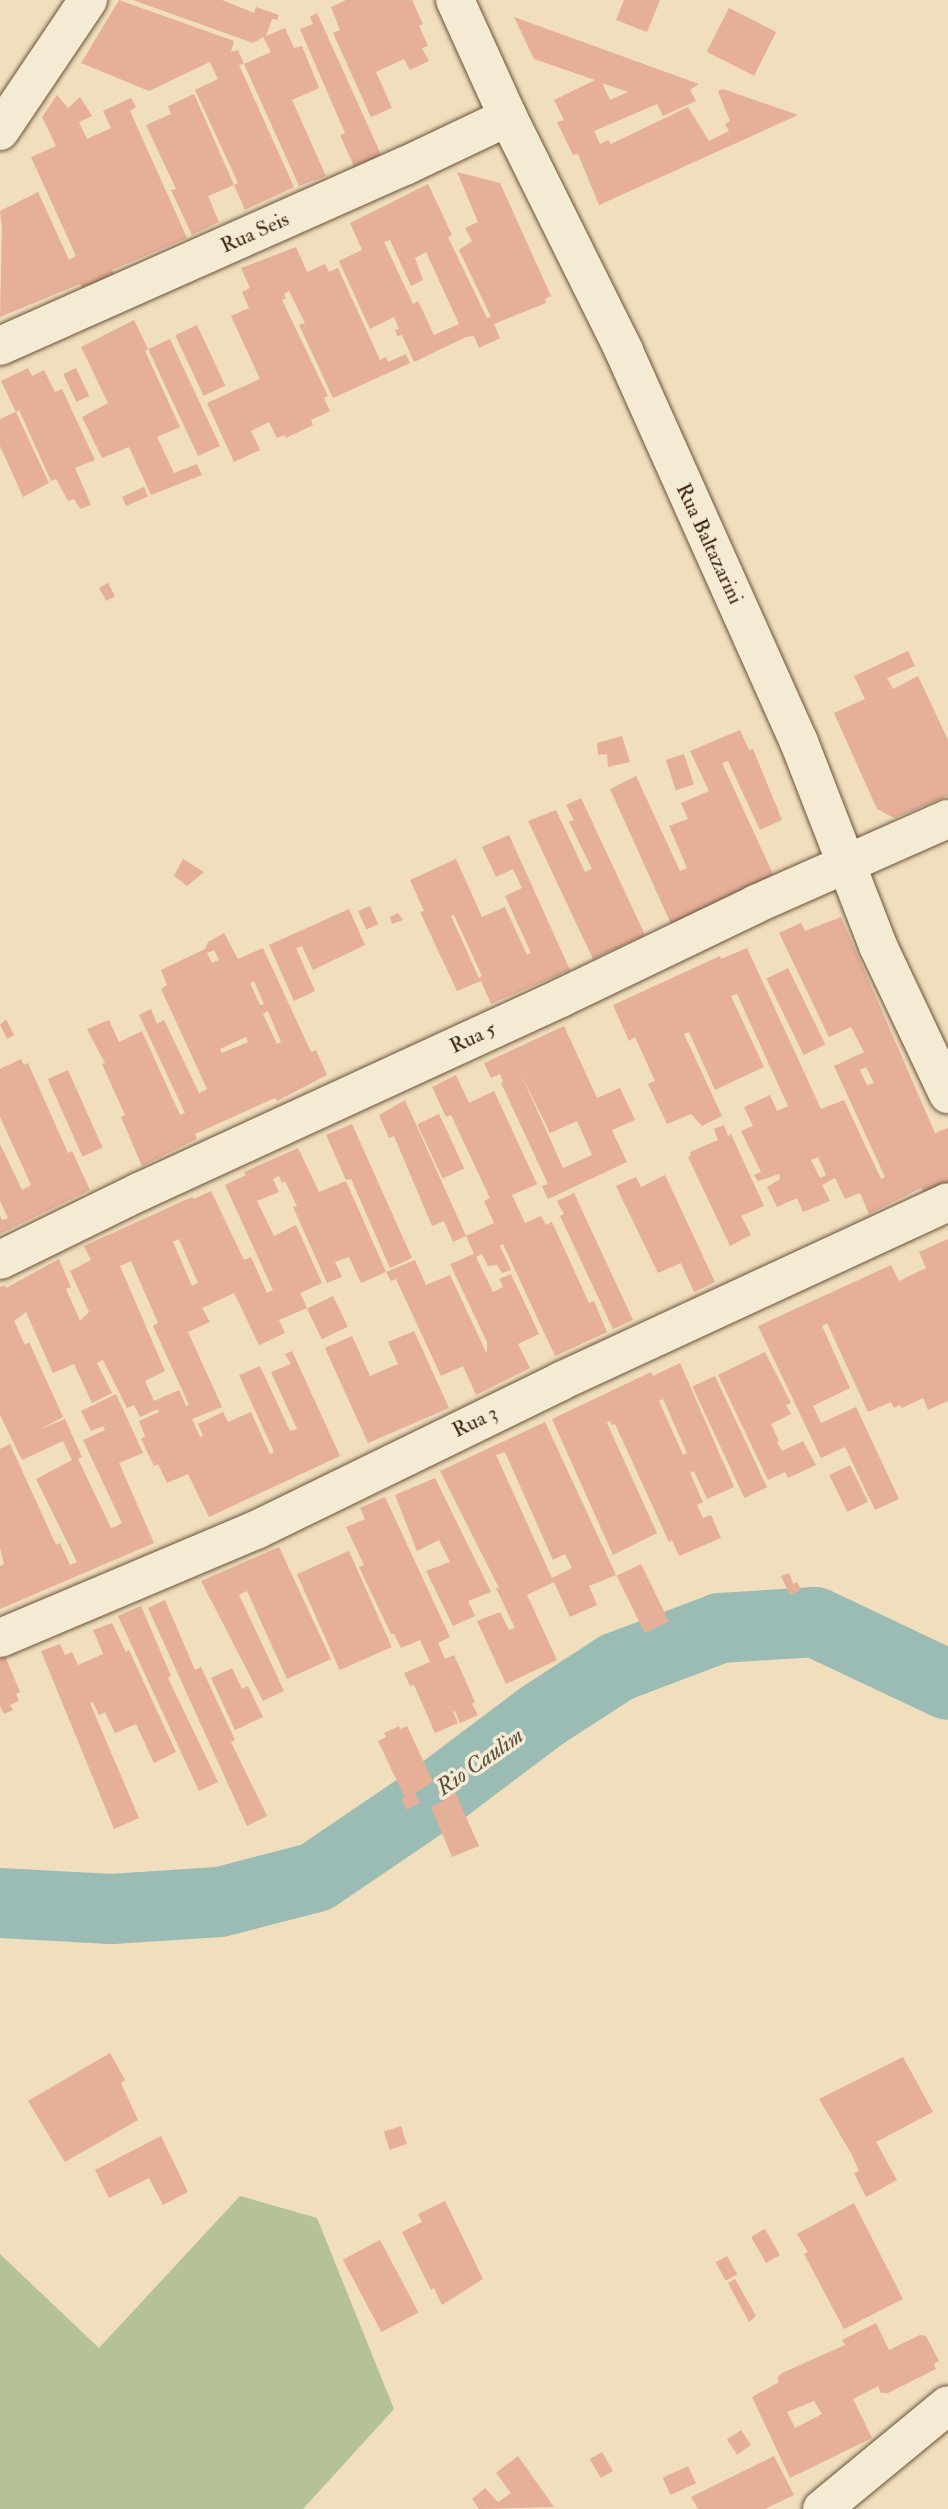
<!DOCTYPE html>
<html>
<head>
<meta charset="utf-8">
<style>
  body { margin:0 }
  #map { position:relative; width:948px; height:2509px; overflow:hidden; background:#f0debd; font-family:"IM FELL Double Pica",serif }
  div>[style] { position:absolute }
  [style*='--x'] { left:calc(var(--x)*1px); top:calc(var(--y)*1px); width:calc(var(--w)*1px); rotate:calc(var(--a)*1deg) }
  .green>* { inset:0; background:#b4c295 }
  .river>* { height:70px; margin:-35px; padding:0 35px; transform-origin:35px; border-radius:35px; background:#9bbcb5 }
  .building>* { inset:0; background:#e5af98; transform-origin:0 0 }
  .roads { filter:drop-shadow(0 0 2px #695238) drop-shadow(0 0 2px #695238) }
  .minor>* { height:38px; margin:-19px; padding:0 19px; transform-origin:19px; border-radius:19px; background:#f5ead4 }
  span { translate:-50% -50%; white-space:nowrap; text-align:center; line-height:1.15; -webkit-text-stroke:7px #f5ead4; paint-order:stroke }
  .street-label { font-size:21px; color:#3c240c }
  .water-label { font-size:23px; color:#58523f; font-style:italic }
</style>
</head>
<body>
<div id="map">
  <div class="green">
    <div style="clip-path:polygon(240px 2196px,317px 2218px,394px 2409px,303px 2509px,0 2509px,0 2254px,99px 2348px)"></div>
  </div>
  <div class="river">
    <div style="--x:0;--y:1903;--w:111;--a:3.1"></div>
    <div style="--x:111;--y:1909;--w:109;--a:-3.7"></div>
    <div style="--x:220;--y:1902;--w:99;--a:-14.6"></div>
    <div style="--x:316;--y:1877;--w:148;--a:-34.2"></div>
    <div style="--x:438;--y:1794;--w:128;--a:-37"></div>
    <div style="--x:540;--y:1717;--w:92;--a:-33"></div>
    <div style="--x:617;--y:1667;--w:110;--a:-20.7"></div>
    <div style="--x:720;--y:1628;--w:95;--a:-3.6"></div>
    <div style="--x:815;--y:1622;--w:147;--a:25.3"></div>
  </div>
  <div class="building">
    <div style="clip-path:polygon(119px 0,234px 41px,231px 52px,238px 50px,244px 64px,271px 52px,263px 37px,253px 43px,133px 0,222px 0,254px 13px,256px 7px,279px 15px,277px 20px,272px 19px,266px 36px,285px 28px,294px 48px,302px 46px,319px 88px,292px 100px,326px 176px,299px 186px,244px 64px,239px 65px,294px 187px,245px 210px,234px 185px,238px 183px,195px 90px,218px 79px,210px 62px,149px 91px,81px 63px)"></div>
    <div style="clip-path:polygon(346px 0,412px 0,423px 24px,419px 26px,428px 46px,422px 48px,429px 61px,410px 70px,404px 59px,376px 72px,392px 108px,371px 117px,333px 33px,340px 30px,331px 7px)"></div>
    <div style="clip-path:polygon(624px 0,660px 0,647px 32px,616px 20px)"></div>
    <div style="left:729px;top:8px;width:53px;height:49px;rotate:27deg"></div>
    <div style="clip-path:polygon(317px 13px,383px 159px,356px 171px,340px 135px,345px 133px,300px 29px,313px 24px,310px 17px)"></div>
    <div style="clip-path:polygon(evenodd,514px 17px,699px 84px,690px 90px,696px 101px,663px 116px,657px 104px,594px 131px,600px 144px,608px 140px,611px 144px,688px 107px,709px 141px,729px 131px,725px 124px,730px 121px,718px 91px,723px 89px,798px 115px,599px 205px,578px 154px,573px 155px,557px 122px,564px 120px,554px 100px,595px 80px,534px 59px,514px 17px,602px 83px,628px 92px,610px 100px,602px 83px)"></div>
    <div style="clip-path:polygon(194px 94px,234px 185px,208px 196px,219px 222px,192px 235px,171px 190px,176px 189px,146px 125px,171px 114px,168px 106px)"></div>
    <div style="clip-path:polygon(57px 95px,68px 108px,80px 97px,92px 116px,79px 122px,87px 139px,111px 128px,103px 111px,131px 98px,136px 107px,130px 111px,187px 238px,112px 270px,114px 275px,82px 288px,80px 284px,0 317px,2px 227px,0 211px,38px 192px,69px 260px,76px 256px,31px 157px,56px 146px,42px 117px)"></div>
    <div style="clip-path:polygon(evenodd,457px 172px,500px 183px,551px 296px,545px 299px,546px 303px,494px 324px,500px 338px,479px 348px,474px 336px,466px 337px,414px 362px,402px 335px,397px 336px,395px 330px,399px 329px,394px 317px,370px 329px,339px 261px,362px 250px,350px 223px,428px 184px,452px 235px,448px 237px,487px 318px,491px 317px,459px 250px,472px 241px,465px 228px,478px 222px,457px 172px,390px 240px,411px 286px,423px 280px,415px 258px,426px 252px,459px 324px,434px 335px,418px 301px,413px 304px,384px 242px,390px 240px)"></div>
    <div style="clip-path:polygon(296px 247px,307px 272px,325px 264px,329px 272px,338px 268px,380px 360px,386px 357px,388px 362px,406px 354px,410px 363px,333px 398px,299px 325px,305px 323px,289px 291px,284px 294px,286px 298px,282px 300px,328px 396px,324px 398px,330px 411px,311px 420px,313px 425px,286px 438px,285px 435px,277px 438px,269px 422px,251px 431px,260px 450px,234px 462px,207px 403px,260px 379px,231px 316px,249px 308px,242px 292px,250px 288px,241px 268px)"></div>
    <div style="clip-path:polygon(134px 320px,148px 349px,145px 351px,180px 427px,157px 437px,174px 473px,197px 464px,202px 475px,151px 495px,129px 447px,102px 458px,82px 417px,108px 403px,81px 347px)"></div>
    <div style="left:197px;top:325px;width:67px;height:24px;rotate:65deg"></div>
    <div style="left:170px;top:339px;width:118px;height:24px;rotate:65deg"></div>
    <div style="clip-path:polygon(28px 368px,32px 376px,44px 370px,55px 392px,62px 389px,95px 460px,75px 468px,91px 505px,80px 509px,74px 499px,68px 501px,56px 479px,51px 481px,19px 410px,16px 412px,1px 381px)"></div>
    <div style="left:76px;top:368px;width:31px;height:14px;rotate:65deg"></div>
    <div style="clip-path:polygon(16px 412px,49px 483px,23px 497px,0 446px,0 419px)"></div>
    <div style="left:144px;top:487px;width:10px;height:24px;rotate:66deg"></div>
    <div style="left:108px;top:583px;width:15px;height:10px;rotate:62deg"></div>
    <div style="clip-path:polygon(908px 651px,915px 666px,887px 678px,893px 689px,918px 676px,948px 740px,948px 796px,894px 818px,877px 809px,834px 713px,865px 699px,854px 676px)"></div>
    <div style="clip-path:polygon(740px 730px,749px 750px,753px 749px,782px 820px,760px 830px,728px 761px,722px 763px,773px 874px,752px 887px,672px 926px,610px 789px,636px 776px,680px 871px,687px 868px,669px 826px,688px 819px,681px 803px,709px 791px,690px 751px)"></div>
    <div style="clip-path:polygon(622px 736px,630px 762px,608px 767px,607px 754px,598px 755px,597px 743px)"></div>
    <div style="left:684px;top:754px;width:32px;height:19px;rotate:72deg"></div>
    <div style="clip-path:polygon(581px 798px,645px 935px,593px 959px,528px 821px,556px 810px,585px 872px,592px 869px,569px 822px,574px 820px,566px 805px)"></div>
    <div style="clip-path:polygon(evenodd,509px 835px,570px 970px,491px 1004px,481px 981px,457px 991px,420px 912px,424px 911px,410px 880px,456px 859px,482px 917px,505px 907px,527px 955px,531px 953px,505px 896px,522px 888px,513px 869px,496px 877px,482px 847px,509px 835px,454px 915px,482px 976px,479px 978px,451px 916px,454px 915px)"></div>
    <div style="clip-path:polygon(183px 859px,204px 872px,187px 886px,174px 876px)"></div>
    <div style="left:370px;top:906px;width:20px;height:13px;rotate:66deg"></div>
    <div style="clip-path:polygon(349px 909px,365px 945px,313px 970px,302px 946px,296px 948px,315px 991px,294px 1001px,269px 945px)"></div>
    <div style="clip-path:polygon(398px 913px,403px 920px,392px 924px,390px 917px)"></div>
    <div style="clip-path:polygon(evenodd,841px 917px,935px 1133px,948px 1128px,948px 1184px,924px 1194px,921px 1188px,869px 1214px,860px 1193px,845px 1199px,835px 1178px,822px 1185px,830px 1201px,803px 1212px,797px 1198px,777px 1207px,767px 1187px,780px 1179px,779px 1174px,758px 1181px,754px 1175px,761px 1172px,741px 1131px,753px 1126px,744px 1107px,770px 1095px,777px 1111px,788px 1106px,737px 994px,731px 996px,764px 1067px,715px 1090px,689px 1032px,684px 1034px,722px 1116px,702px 1126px,691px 1114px,667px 1124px,648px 1084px,655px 1081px,635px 1037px,629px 1041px,613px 1005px,720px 956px,721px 959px,747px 948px,821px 1109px,844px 1100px,881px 1179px,885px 1177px,834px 1066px,864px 1052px,851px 1027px,829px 1037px,779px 933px,801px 923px,805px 931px,841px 917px,866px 1067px,874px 1083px,867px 1085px,860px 1070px,866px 1067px,841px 917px,818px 1157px,826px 1175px,820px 1178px,811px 1160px,818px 1157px)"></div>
    <div style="clip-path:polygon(evenodd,224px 933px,238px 959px,263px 948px,311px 1052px,316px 1050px,327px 1075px,277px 1101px,275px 1098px,195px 1134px,197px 1139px,142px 1166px,121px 1117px,125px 1115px,102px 1064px,105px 1063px,87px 1029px,109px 1020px,119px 1042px,142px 1031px,180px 1115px,185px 1113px,139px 1015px,151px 1009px,157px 1024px,164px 1020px,199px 1093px,207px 1089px,161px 989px,167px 985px,161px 970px,205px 949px,208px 942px,224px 933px,214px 950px,219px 960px,212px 963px,207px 953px,214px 950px,224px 933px,254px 981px,264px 1004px,260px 1005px,250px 983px,254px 981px,224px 933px,268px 1011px,281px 1042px,277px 1044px,263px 1014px,268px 1011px,224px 933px,246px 1037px,248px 1042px,222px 1053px,220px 1049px,246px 1037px)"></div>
    <div style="left:788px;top:968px;width:85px;height:24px;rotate:64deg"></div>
    <div style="clip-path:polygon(6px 1019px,14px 1035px,7px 1039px,0 1025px)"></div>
    <div style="clip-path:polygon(evenodd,564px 1026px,597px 1098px,620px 1088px,635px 1120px,612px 1130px,627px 1162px,548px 1199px,542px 1186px,548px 1184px,501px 1083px,503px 1082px,500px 1074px,491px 1078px,484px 1063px,564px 1026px,520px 1072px,550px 1133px,577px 1121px,592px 1155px,563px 1168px,520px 1072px)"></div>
    <div style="clip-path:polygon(21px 1059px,24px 1065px,28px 1063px,68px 1153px,72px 1151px,90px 1190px,0 1234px,0 1216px,2px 1220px,8px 1218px,0 1201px,0 1144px,22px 1190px,31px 1185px,0 1117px,0 1069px)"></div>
    <div style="left:68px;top:1070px;width:85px;height:22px;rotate:66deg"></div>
    <div style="clip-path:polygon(evenodd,456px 1075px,469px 1103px,494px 1091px,537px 1184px,512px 1195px,525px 1223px,541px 1216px,546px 1225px,552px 1222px,589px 1303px,594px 1301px,607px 1332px,555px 1356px,503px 1244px,500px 1246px,511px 1270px,502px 1273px,497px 1265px,488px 1266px,482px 1254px,476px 1257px,493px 1292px,503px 1287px,499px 1279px,511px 1274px,539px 1334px,518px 1344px,530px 1368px,476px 1395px,463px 1366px,441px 1376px,396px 1279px,391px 1281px,386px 1272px,361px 1283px,349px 1257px,335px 1262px,342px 1277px,327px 1283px,293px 1207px,297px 1206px,285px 1181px,282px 1183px,279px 1176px,273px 1179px,279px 1192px,257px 1201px,274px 1236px,296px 1225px,322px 1283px,300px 1293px,307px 1308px,279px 1320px,285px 1333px,259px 1345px,234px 1293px,202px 1308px,210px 1322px,188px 1332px,222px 1407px,192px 1419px,200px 1437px,203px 1436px,198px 1424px,223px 1412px,228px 1422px,251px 1412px,270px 1454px,274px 1452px,239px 1375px,260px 1366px,290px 1431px,297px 1429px,271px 1372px,291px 1364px,285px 1354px,292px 1351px,340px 1456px,209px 1517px,188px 1474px,167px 1483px,158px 1464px,154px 1466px,141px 1439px,145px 1436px,139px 1421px,159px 1412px,158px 1409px,140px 1417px,134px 1405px,127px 1408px,103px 1360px,97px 1363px,112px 1393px,92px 1403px,74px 1364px,53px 1373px,26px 1312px,14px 1321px,25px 1345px,29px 1342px,63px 1417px,39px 1430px,65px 1419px,82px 1457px,78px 1459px,111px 1528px,115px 1527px,122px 1523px,83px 1440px,105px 1430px,103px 1426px,91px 1431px,81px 1411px,116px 1394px,143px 1453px,119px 1463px,154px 1543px,0 1609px,0 1566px,4px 1564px,0 1548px,0 1449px,10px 1444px,56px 1545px,60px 1543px,70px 1565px,77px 1562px,36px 1479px,72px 1460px,63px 1441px,22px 1460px,0 1415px,0 1287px,5px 1285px,6px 1288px,59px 1259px,71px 1287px,66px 1289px,80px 1321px,89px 1312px,70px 1271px,91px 1260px,84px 1246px,192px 1197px,194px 1199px,211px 1191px,244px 1260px,251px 1257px,267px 1293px,273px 1290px,225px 1185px,246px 1175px,244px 1172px,298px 1148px,319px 1192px,346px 1181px,386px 1272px,415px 1260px,426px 1285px,450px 1275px,487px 1354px,487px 1342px,450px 1264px,474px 1254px,466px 1236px,494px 1223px,484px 1201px,490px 1198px,451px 1115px,446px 1117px,432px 1087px,456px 1075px,179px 1239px,198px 1283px,192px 1286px,173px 1242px,179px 1239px,456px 1075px,131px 1261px,158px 1323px,153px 1326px,189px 1405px,186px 1406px,179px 1390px,154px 1401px,145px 1381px,165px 1371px,120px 1266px,131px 1261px)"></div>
    <div style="clip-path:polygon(405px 1100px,466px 1236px,453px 1242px,444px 1221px,432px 1226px,394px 1136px,389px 1138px,379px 1115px)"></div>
    <div style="left:439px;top:1114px;width:60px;height:24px;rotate:65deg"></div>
    <div style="clip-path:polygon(352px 1124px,412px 1258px,390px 1268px,351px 1179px,346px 1180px,326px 1135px)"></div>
    <div style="clip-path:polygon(724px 1125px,728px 1136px,731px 1134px,764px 1206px,741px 1216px,751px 1235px,730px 1246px,688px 1157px,691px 1155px,690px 1152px,718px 1140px,714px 1129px)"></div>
    <div style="clip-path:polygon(665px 1175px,715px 1282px,694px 1292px,681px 1263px,658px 1273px,616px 1186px,636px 1177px,641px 1187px)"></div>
    <div style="clip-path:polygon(574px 1193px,633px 1320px,613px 1329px,560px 1216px,564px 1214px,557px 1201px)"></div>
    <div style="clip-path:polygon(948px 1239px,948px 1401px,928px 1410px,923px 1398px,902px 1408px,900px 1405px,894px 1408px,891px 1402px,868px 1412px,827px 1323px,822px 1326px,850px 1388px,813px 1406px,821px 1423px,856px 1407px,899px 1499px,875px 1510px,845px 1447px,821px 1458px,758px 1326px,891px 1265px,899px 1281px,926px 1268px,919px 1252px)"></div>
    <div style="left:333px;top:1296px;width:34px;height:29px;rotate:64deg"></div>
    <div style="clip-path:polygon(414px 1331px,449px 1408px,368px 1443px,325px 1348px,352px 1336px,370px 1376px,398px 1364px,388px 1342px)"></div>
    <div style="clip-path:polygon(765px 1352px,791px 1403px,786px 1405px,791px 1414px,771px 1424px,779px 1441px,777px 1442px,782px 1451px,803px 1441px,816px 1465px,788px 1478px,785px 1472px,768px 1480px,718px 1375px)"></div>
    <div style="clip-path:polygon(evenodd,680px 1363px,734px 1487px,707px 1499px,694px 1471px,690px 1473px,703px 1502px,697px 1505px,703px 1518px,711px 1515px,721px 1538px,679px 1556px,672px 1540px,669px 1542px,615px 1424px,612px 1425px,610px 1421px,607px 1423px,657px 1533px,613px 1555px,552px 1419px,651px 1372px,653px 1376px,680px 1363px,663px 1399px,687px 1453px,683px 1455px,659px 1401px,663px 1399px)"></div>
    <div style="left:715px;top:1376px;width:123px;height:25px;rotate:65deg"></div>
    <div style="clip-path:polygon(evenodd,545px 1422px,616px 1575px,589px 1586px,597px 1605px,570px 1617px,554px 1582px,527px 1595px,557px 1660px,506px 1684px,477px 1621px,500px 1612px,509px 1630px,515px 1628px,496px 1588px,499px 1588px,440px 1471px,545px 1422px,505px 1452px,553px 1560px,565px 1554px,572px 1568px,552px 1578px,496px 1455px,505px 1452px)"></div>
    <div style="left:850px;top:1465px;width:41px;height:23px;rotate:64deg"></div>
    <div style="clip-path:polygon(435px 1478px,491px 1592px,468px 1601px,475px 1616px,453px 1626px,426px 1571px,450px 1562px,439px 1540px,417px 1551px,395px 1495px)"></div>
    <div style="clip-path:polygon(385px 1497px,450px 1637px,438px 1643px,445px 1659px,454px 1655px,475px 1702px,472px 1704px,478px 1715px,460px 1723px,455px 1711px,453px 1712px,458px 1723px,435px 1733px,414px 1685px,410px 1686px,404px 1673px,430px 1662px,420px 1640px,401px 1648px,394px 1634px,391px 1634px,359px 1567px,364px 1565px,346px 1527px,365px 1519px,360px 1508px)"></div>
    <div style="clip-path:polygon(279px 1547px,331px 1659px,287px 1679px,247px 1591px,239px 1595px,284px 1691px,263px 1701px,201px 1581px)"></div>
    <div style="left:349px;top:1551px;width:105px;height:57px;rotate:66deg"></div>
    <div style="left:641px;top:1564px;width:64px;height:27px;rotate:64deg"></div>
    <div style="clip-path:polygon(789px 1573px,793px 1584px,797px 1582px,801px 1590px,790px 1595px,781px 1576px)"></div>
    <div style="clip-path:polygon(165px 1600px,195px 1670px,201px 1667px,235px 1740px,231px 1742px,267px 1816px,247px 1826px,148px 1608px)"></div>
    <div style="clip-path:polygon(141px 1606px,171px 1676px,168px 1678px,218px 1782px,199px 1791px,118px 1616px)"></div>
    <div style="clip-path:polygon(112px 1623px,126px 1652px,129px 1650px,176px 1752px,154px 1763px,136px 1724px,115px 1733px,105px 1712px,99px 1715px,93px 1702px,90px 1703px,139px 1818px,114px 1829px,41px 1651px,60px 1644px,65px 1655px,72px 1652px,78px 1665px,103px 1654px,93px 1630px)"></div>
    <div style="clip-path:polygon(5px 1656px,20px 1692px,16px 1694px,19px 1701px,10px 1705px,13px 1710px,4px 1714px,0 1706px,0 1659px)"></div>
    <div style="clip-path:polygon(232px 1668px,242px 1689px,248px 1686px,263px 1717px,235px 1730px,211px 1678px)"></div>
    <div style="clip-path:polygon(399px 1726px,400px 1729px,407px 1726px,433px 1782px,415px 1793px,420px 1803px,407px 1810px,401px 1799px,405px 1798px,378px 1741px,386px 1737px,384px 1733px)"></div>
    <div style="clip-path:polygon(451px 1783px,479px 1846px,452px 1857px,431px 1807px,443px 1801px,437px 1788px)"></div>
    <div style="clip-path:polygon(110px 2053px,125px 2080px,121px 2083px,138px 2120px,65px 2162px,28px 2101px)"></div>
    <div style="clip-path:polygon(903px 2057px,933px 2112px,876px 2142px,897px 2180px,866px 2197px,854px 2173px,859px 2171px,852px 2155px,819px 2099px)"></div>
    <div style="left:401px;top:2126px;width:19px;height:18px;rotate:72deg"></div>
    <div style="clip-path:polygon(161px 2136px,188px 2192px,163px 2205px,149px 2178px,109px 2198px,95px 2170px)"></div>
    <div style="clip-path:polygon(445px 2201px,483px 2279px,442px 2305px,434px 2288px,431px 2290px,402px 2232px,422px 2222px,418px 2214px)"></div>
    <div style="clip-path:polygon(854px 2203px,903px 2299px,844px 2329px,804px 2254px,808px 2252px,797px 2234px)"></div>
    <div style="left:765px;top:2229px;width:30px;height:16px;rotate:60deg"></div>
    <div style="left:380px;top:2240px;width:82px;height:42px;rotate:62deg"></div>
    <div style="left:727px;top:2256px;width:21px;height:13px;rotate:61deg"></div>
    <div style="clip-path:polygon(735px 2279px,756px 2316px,749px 2322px,728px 2283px)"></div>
    <div style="clip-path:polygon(evenodd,876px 2323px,889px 2350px,920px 2335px,926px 2336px,939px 2361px,934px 2364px,936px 2369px,888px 2393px,881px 2393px,878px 2386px,853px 2399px,872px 2438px,790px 2478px,752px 2397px,779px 2382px,777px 2378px,782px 2373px,845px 2345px,842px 2340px,876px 2323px,814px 2401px,822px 2414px,795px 2428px,787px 2412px,814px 2401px)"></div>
    <div style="left:741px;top:2430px;width:18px;height:17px;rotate:56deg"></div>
    <div style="left:602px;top:2452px;width:22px;height:14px;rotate:60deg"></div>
    <div style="clip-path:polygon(518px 2456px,554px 2507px,479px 2509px,472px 2499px,485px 2488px,498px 2502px,511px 2493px,496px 2473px)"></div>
    <div style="clip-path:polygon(774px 2456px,794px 2495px,765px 2509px,698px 2509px,691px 2497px)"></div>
    <div style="left:688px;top:2466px;width:19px;height:28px;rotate:65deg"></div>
  </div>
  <div class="roads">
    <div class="minor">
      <div style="--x:455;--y:0;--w:128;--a:65.6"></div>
      <div style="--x:508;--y:117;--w:261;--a:63.6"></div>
      <div style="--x:624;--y:351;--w:428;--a:65.9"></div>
      <div style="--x:799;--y:742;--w:219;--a:68.8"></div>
      <div style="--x:878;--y:946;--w:164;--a:64.7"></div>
      <div style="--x:0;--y:131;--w:158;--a:-56.1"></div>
      <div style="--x:0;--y:346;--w:443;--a:-24"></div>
      <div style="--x:405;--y:166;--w:114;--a:-25.4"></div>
      <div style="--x:0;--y:1260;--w:155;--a:-26.1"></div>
      <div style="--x:139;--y:1192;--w:464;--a:-24.7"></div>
      <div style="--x:561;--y:998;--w:216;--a:-25.7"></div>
      <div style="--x:756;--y:904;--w:210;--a:-23.9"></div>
      <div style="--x:0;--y:1638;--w:278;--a:-22.9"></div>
      <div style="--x:256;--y:1530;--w:339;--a:-26"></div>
      <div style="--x:561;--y:1381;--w:426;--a:-24.8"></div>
      <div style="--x:822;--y:2509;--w:163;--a:-39.5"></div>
    </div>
  </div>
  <div class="street-label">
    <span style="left:255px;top:233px;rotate:-24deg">Rua Seis</span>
    <span style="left:709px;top:544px;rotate:65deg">Rua Baltazarini</span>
    <span style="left:473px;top:1038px;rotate:-25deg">Rua 5</span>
    <span style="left:475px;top:1422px;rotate:-26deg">Rua 3</span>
  </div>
  <div class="water-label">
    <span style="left:480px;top:1762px;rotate:-35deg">Rio Caulim</span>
  </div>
</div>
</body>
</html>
